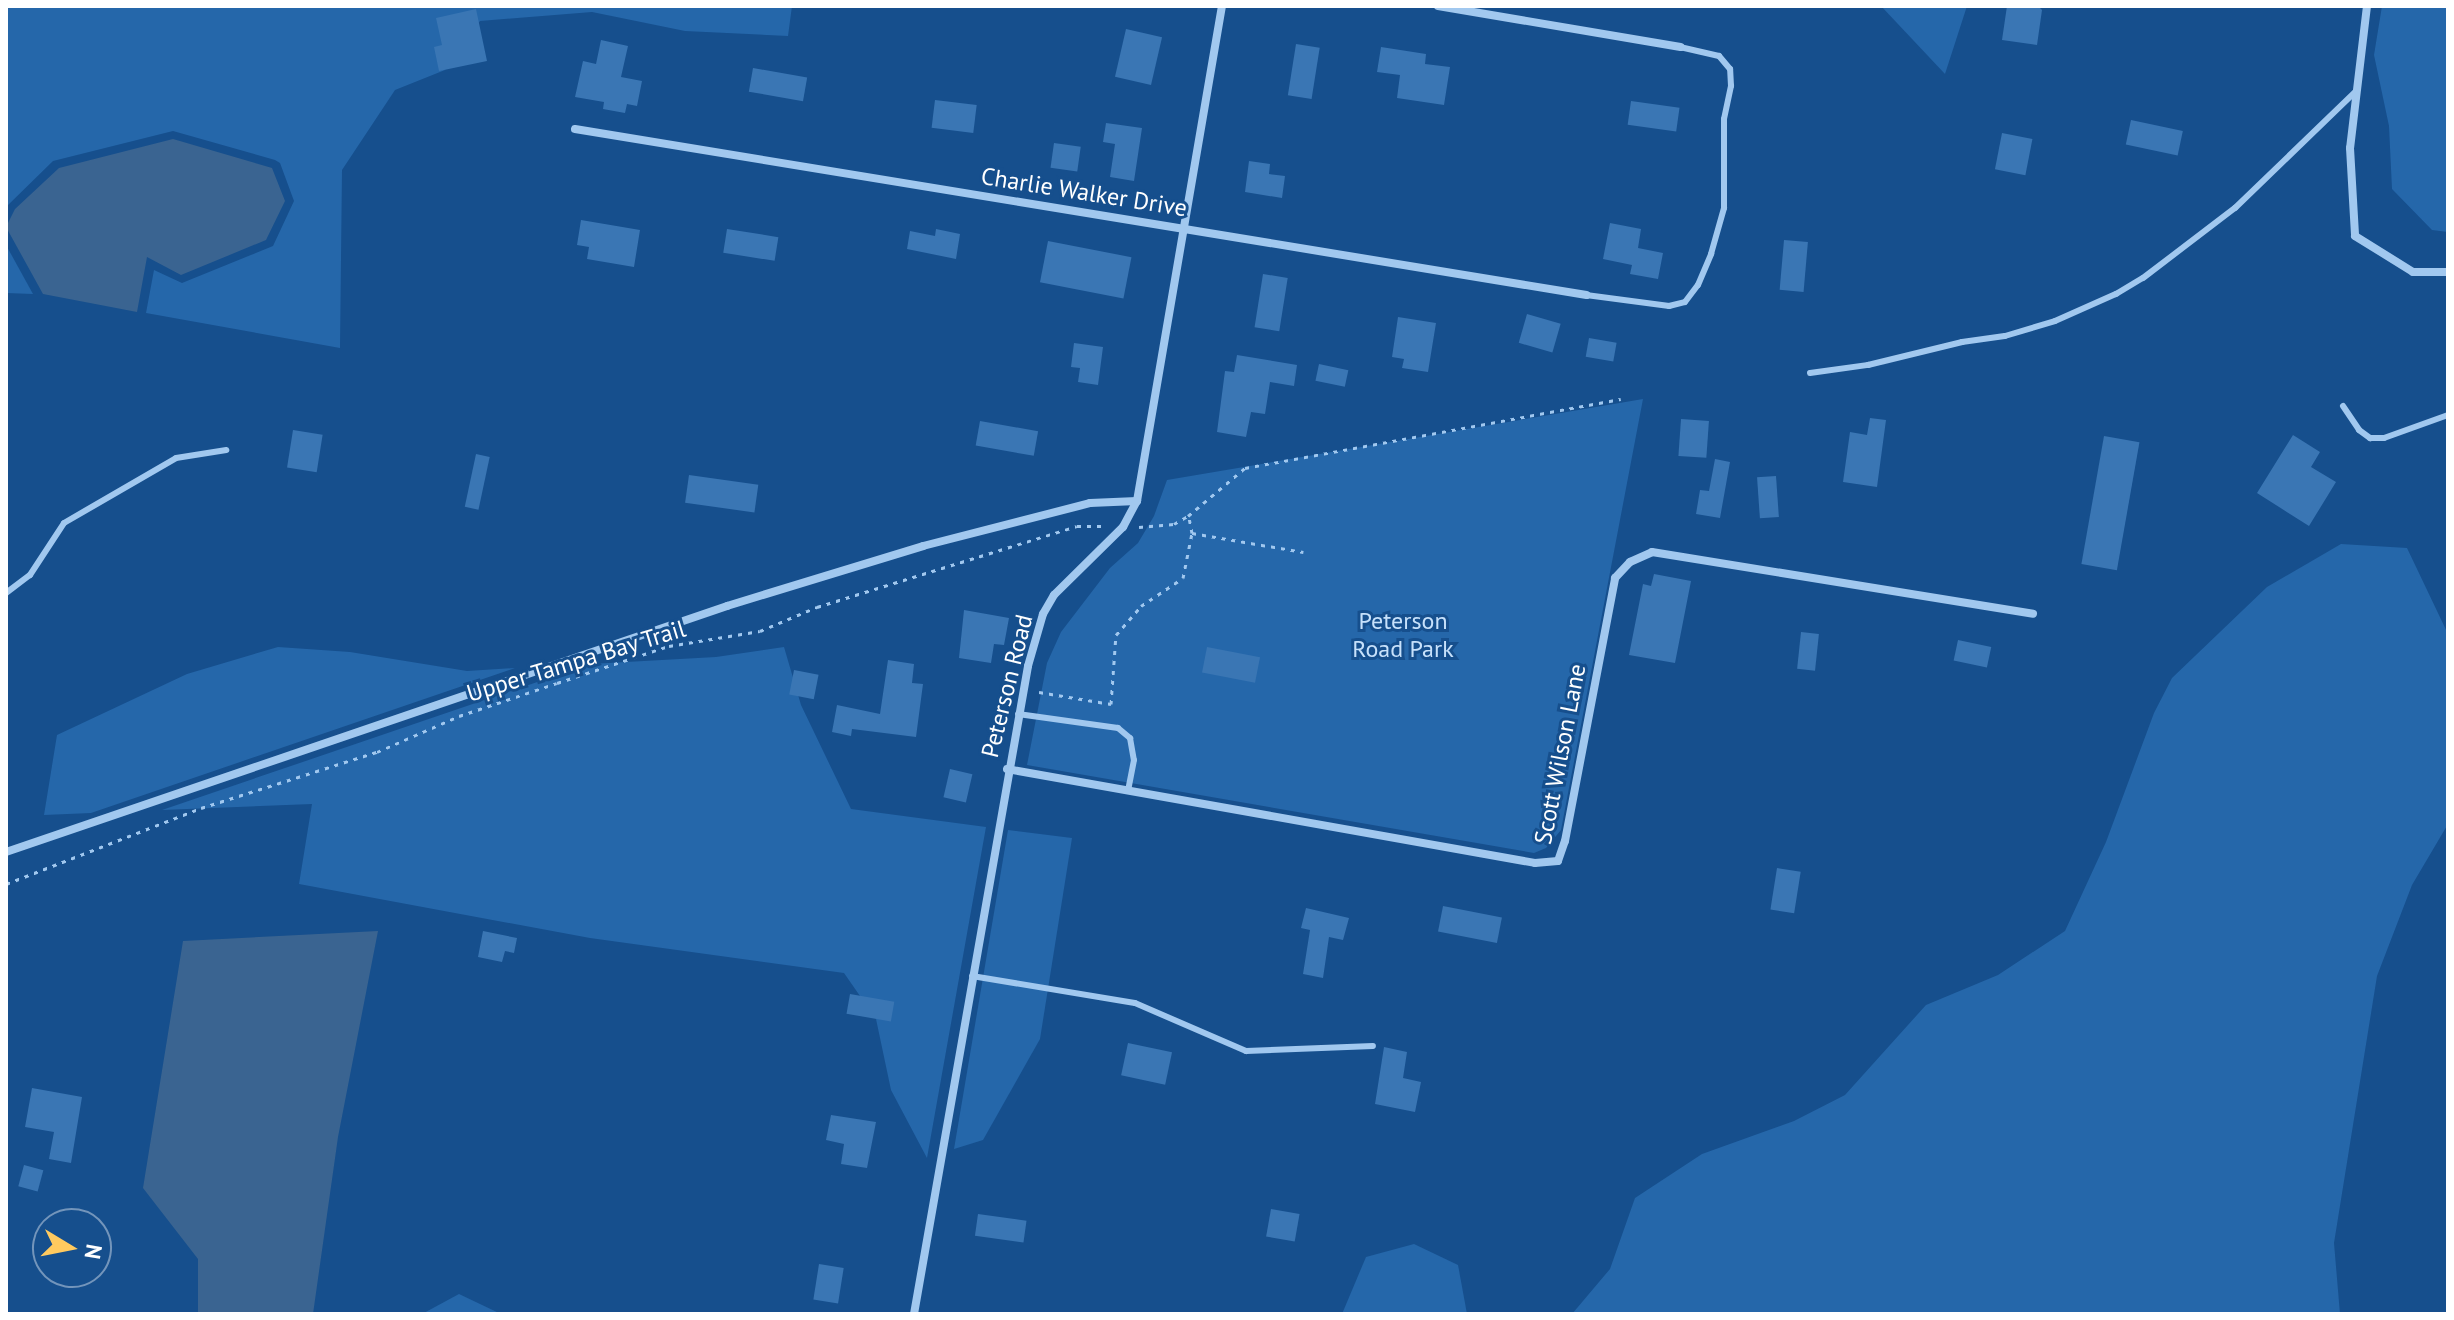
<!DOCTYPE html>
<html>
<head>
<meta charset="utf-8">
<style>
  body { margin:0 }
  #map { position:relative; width:2454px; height:1320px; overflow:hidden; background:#164f8d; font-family:"PT Sans",sans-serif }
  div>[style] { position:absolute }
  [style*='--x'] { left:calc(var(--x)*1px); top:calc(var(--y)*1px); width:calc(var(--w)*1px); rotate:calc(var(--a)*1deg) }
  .green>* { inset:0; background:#2567aa }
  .water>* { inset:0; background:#3a6491 }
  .building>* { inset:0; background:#3a76b4; transform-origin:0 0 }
  .path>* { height:3px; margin-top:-1.5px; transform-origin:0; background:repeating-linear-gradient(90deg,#a1c8ef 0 4px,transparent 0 10px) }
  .lane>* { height:6px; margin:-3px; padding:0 3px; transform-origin:3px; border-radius:3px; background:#a1c8ef }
  .street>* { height:8px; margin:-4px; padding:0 4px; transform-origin:4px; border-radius:4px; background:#a1c8ef }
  span { translate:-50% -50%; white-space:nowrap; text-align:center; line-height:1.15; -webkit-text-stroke:6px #164f8d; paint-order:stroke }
  .street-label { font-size:24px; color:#fff }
  .park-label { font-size:24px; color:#c7e1fb }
  .frame { position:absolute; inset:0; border:8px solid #fff; pointer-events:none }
  .north { position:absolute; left:32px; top:1208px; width:80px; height:80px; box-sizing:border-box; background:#164f8d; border:2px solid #7395bb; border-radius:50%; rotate:100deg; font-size:22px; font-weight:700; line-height:32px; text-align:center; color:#fff }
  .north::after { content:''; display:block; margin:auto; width:28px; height:36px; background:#ffca5f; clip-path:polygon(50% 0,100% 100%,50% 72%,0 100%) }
</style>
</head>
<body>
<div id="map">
  <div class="green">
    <div style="clip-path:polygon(6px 6px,792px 6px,788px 36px,685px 31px,592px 12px,480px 21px,445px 70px,395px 90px,342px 170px,340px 348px,146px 313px,154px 270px,182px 283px,273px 246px,294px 201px,280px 163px,275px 160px,173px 131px,53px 161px,6px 207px)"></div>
    <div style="clip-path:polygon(1881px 6px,1967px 6px,1945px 74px)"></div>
    <div style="clip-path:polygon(2382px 6px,2448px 6px,2448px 232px,2432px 230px,2392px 189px,2389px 126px,2374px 55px)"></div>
    <div style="clip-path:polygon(6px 245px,33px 294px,6px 293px)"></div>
    <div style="clip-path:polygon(1643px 399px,1561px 830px,1546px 848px,1534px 853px,1027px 765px,1047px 663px,1061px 632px,1110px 568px,1138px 543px,1154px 516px,1167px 480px)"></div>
    <div style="clip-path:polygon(2341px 544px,2407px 548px,2448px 634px,2448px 824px,2412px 885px,2377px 976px,2334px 1243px,2340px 1314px,1572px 1314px,1610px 1269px,1635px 1198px,1702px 1154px,1794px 1121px,1845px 1095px,1926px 1005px,1998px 975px,2065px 931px,2106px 842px,2154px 713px,2172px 678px,2267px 587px)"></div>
    <div style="clip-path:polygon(278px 647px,350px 652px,467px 671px,515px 668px,91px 813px,44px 815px,57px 735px,187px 674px)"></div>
    <div style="clip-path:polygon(784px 647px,801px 705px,851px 809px,986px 827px,927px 1158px,891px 1090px,876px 1019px,844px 973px,590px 938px,299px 884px,312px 804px,162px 810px,590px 664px,716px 657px)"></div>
    <div style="clip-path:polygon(1008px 830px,1072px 838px,1040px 1039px,983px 1140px,954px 1149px)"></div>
    <div style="clip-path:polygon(1414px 1244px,1458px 1265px,1467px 1314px,1342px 1314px,1366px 1257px)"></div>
    <div style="clip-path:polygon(459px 1294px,501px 1314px,422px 1314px)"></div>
  </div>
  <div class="water">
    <div style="clip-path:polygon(173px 139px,272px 168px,285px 201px,266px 240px,181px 275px,147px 257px,137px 312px,43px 294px,6px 227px,15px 209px,59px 168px)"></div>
    <div style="clip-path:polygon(378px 931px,338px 1137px,313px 1314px,198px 1314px,198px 1259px,143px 1188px,183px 941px)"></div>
  </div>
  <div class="building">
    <div style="clip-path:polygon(2007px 6px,2038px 6px,2042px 10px,2037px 45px,2002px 40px)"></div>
    <div style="clip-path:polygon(476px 9px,487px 61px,439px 71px,434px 47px,442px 45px,436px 18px)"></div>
    <div style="left:1126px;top:29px;width:37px;height:49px;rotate:13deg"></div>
    <div style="clip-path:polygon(601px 40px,628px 46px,621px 77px,642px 81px,637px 106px,627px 104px,625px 113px,603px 109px,604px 102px,575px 97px,583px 61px,596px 64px)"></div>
    <div style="left:1296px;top:44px;width:24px;height:52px;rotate:9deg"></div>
    <div style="clip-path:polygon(1381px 47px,1426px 54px,1425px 64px,1450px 67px,1444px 105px,1397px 98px,1400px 75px,1377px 72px)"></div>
    <div style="left:753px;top:68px;width:55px;height:24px;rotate:10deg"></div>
    <div style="left:935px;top:100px;width:42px;height:28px;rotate:7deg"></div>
    <div style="left:1631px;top:101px;width:49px;height:24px;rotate:8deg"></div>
    <div style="left:2131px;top:120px;width:53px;height:25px;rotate:12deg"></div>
    <div style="clip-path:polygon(1106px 123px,1142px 128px,1134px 181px,1110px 177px,1115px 144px,1103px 142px)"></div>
    <div style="left:2002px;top:133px;width:31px;height:37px;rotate:11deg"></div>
    <div style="left:1054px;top:143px;width:27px;height:25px;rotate:8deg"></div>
    <div style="clip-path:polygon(1249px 161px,1270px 164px,1269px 174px,1285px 176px,1282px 198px,1245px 192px)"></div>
    <div style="clip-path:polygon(581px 220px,640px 230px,634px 267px,587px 259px,589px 247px,577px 245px)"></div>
    <div style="clip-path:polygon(1610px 223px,1641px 229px,1638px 248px,1663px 253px,1658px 279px,1630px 274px,1632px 265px,1603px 259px)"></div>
    <div style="left:727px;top:229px;width:52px;height:24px;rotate:9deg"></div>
    <div style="clip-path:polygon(936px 229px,960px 234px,956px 259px,907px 249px,910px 231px,935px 236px)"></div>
    <div style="left:1784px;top:240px;width:24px;height:50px;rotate:5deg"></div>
    <div style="left:1048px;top:241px;width:85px;height:42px;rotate:11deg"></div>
    <div style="left:1263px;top:274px;width:25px;height:54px;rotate:9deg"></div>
    <div style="left:1527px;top:314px;width:35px;height:30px;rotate:16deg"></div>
    <div style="clip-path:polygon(1398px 317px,1436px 323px,1428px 372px,1402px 368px,1404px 359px,1392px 357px)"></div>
    <div style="left:1589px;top:338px;width:28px;height:19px;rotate:10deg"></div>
    <div style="clip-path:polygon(1074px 343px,1103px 347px,1098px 385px,1078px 382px,1080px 368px,1071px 367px)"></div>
    <div style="clip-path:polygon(1237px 355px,1297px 365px,1294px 386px,1270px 382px,1265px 414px,1251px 412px,1246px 437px,1217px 432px,1225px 371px,1234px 372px)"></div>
    <div style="left:1319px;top:364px;width:30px;height:17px;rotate:12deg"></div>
    <div style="clip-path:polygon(1870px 418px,1886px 420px,1877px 487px,1843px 482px,1850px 432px,1867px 435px)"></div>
    <div style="left:1681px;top:419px;width:28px;height:37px;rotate:4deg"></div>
    <div style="left:980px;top:421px;width:59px;height:25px;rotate:10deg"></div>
    <div style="left:293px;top:430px;width:30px;height:38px;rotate:9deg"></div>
    <div style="clip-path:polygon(2293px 435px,2320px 452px,2311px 467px,2336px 482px,2309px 526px,2257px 493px)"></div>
    <div style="left:2104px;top:436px;width:36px;height:130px;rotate:10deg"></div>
    <div style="left:476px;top:454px;width:14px;height:54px;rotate:12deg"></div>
    <div style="clip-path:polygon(1715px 459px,1730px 462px,1720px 518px,1696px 514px,1700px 490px,1709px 491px)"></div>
    <div style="left:689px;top:475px;width:70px;height:28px;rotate:8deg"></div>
    <div style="left:1776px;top:476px;width:41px;height:19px;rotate:86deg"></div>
    <div style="clip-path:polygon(1654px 574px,1691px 581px,1675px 663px,1629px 655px,1643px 584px,1651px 586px)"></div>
    <div style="clip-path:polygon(964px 610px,1009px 618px,1004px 645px,994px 644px,991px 663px,959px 658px)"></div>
    <div style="left:1801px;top:632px;width:18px;height:37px;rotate:6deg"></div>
    <div style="left:1958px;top:640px;width:34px;height:21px;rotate:12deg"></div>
    <div style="left:1207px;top:647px;width:54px;height:26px;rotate:11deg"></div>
    <div style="clip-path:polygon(888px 660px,914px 664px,912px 683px,923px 684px,916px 737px,852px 729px,851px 736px,832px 732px,837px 705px,880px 714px)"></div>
    <div style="left:794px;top:670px;width:25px;height:25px;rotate:11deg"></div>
    <div style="left:950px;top:769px;width:23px;height:29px;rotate:13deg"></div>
    <div style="left:1777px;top:868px;width:24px;height:42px;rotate:9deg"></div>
    <div style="left:1443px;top:906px;width:60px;height:26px;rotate:11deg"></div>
    <div style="clip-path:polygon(1306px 908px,1349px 918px,1343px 940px,1329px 937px,1323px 978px,1303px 974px,1310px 930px,1301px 928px)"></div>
    <div style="clip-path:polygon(483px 931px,517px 938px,514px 953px,505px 951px,502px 962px,478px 957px)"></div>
    <div style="left:850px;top:994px;width:45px;height:20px;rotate:10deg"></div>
    <div style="left:1128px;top:1043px;width:45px;height:33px;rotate:12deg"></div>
    <div style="clip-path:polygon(1384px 1047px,1407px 1052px,1403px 1078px,1421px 1082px,1415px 1112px,1375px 1104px)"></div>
    <div style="clip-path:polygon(32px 1088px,82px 1097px,71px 1163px,49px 1159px,54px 1132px,25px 1127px)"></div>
    <div style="clip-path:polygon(831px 1115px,876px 1122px,867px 1168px,841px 1164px,844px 1144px,826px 1140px)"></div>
    <div style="left:24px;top:1165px;width:20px;height:22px;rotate:15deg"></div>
    <div style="left:1271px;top:1209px;width:29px;height:28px;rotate:10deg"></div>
    <div style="left:978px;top:1214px;width:49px;height:22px;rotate:8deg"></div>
    <div style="left:819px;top:1264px;width:25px;height:36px;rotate:9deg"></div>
  </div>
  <div class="path">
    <div style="--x:1139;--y:527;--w:35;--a:-5"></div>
    <div style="--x:1174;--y:524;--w:16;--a:-30"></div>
    <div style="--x:1188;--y:516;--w:75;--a:-40.1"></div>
    <div style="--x:1245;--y:468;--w:382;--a:-10.4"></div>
    <div style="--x:1192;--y:533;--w:113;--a:9.7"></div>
    <div style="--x:1039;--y:692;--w:73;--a:9.5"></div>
    <div style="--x:1111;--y:704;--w:69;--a:-85.9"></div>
    <div style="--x:1116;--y:635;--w:38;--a:-49"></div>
    <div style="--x:1141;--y:606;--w:50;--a:-33.7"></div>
    <div style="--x:1183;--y:578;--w:46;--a:-78.7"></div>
    <div style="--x:1192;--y:533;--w:16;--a:-101"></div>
    <div style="--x:6;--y:884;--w:209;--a:-21.3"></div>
    <div style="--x:201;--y:808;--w:185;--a:-17.7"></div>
    <div style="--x:377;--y:752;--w:90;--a:-23.7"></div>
    <div style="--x:459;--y:716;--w:103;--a:-18.6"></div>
    <div style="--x:557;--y:683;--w:118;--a:-18.3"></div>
    <div style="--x:669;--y:646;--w:92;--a:-9.4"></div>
    <div style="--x:760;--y:631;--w:62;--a:-22.8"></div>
    <div style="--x:817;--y:607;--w:272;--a:-17.3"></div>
    <div style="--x:1077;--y:526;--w:26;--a:0"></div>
  </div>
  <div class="lane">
    <div style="--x:1586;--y:295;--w:84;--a:7.5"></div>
    <div style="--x:1669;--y:306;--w:16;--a:-14"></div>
    <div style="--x:1685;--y:302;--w:21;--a:-53"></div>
    <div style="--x:1698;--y:285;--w:34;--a:-67"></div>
    <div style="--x:1711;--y:254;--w:48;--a:-74.2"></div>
    <div style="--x:1724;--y:208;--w:89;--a:-90"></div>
    <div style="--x:1724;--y:119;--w:34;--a:-78"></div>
    <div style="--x:1731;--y:86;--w:17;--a:-93"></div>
    <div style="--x:1730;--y:69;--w:17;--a:-130"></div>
    <div style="--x:1719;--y:56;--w:39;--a:-167"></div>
    <div style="--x:1810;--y:373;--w:59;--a:-7.9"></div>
    <div style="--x:1868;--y:365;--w:97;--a:-13.7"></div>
    <div style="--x:1962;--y:342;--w:43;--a:-7.9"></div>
    <div style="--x:2005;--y:336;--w:52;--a:-16.7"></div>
    <div style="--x:2055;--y:321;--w:67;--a:-23.9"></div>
    <div style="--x:2116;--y:294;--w:31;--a:-31"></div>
    <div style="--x:2143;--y:278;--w:116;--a:-37.3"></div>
    <div style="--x:2235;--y:208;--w:170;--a:-44"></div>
    <div style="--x:2343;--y:406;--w:29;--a:56"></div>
    <div style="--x:2359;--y:430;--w:14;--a:36"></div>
    <div style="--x:2370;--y:438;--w:14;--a:0"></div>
    <div style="--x:2384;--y:438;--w:68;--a:-19.8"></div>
    <div style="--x:6;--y:593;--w:30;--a:-37"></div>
    <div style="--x:30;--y:575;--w:62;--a:-56.8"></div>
    <div style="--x:64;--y:523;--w:129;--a:-30.1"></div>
    <div style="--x:176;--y:458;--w:51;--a:-9.1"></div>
    <div style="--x:1018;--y:714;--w:101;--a:8"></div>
    <div style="--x:1118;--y:728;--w:16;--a:40"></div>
    <div style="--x:1130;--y:738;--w:22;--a:80"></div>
    <div style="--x:1134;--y:760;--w:31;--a:101"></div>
    <div style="--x:972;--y:976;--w:165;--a:9.4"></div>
    <div style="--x:1135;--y:1003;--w:121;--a:23.4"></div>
    <div style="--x:1246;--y:1051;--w:127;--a:-2.3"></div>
  </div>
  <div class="street">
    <div style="--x:1438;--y:6;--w:246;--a:9.6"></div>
    <div style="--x:2367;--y:6;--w:143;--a:96.8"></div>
    <div style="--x:2350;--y:148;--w:88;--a:86.7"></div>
    <div style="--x:2355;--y:236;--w:68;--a:31.8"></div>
    <div style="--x:2413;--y:272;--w:35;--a:0"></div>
    <div style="--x:575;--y:129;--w:1025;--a:9.32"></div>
    <div style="--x:1007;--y:769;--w:536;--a:10.09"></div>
    <div style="--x:1535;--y:863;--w:23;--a:-5"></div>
    <div style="--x:1558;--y:861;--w:21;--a:-71"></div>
    <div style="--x:1565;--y:841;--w:268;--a:-79.2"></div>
    <div style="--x:1615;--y:578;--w:22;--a:-47"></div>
    <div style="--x:1630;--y:562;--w:24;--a:-24"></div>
    <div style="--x:1652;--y:552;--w:386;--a:9.2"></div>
    <div style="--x:6;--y:852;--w:762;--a:-18.84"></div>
    <div style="--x:727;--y:606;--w:205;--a:-17"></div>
    <div style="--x:923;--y:546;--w:172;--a:-14.4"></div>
    <div style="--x:1090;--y:503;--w:47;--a:-2.4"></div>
    <div style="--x:914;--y:1314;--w:658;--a:-80.02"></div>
    <div style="--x:1028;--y:666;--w:54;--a:-73.9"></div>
    <div style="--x:1043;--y:614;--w:22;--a:-60"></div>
    <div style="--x:1054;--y:595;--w:97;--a:-44.6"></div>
    <div style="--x:1123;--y:527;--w:30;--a:-62"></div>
    <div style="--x:1137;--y:501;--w:502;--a:-80.26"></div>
  </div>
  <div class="street-label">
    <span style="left:1084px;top:192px;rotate:9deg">Charlie Walker Drive</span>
    <span style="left:576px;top:661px;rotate:-17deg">Upper Tampa Bay Trail</span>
    <span style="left:1007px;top:686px;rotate:-76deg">Peterson Road</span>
    <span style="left:1560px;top:754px;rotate:-79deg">Scott Wilson Lane</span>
  </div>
  <div class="park-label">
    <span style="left:1403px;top:635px">Peterson<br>Road Park</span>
  </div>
  <div class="frame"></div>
  <div class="north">N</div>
</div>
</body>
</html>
